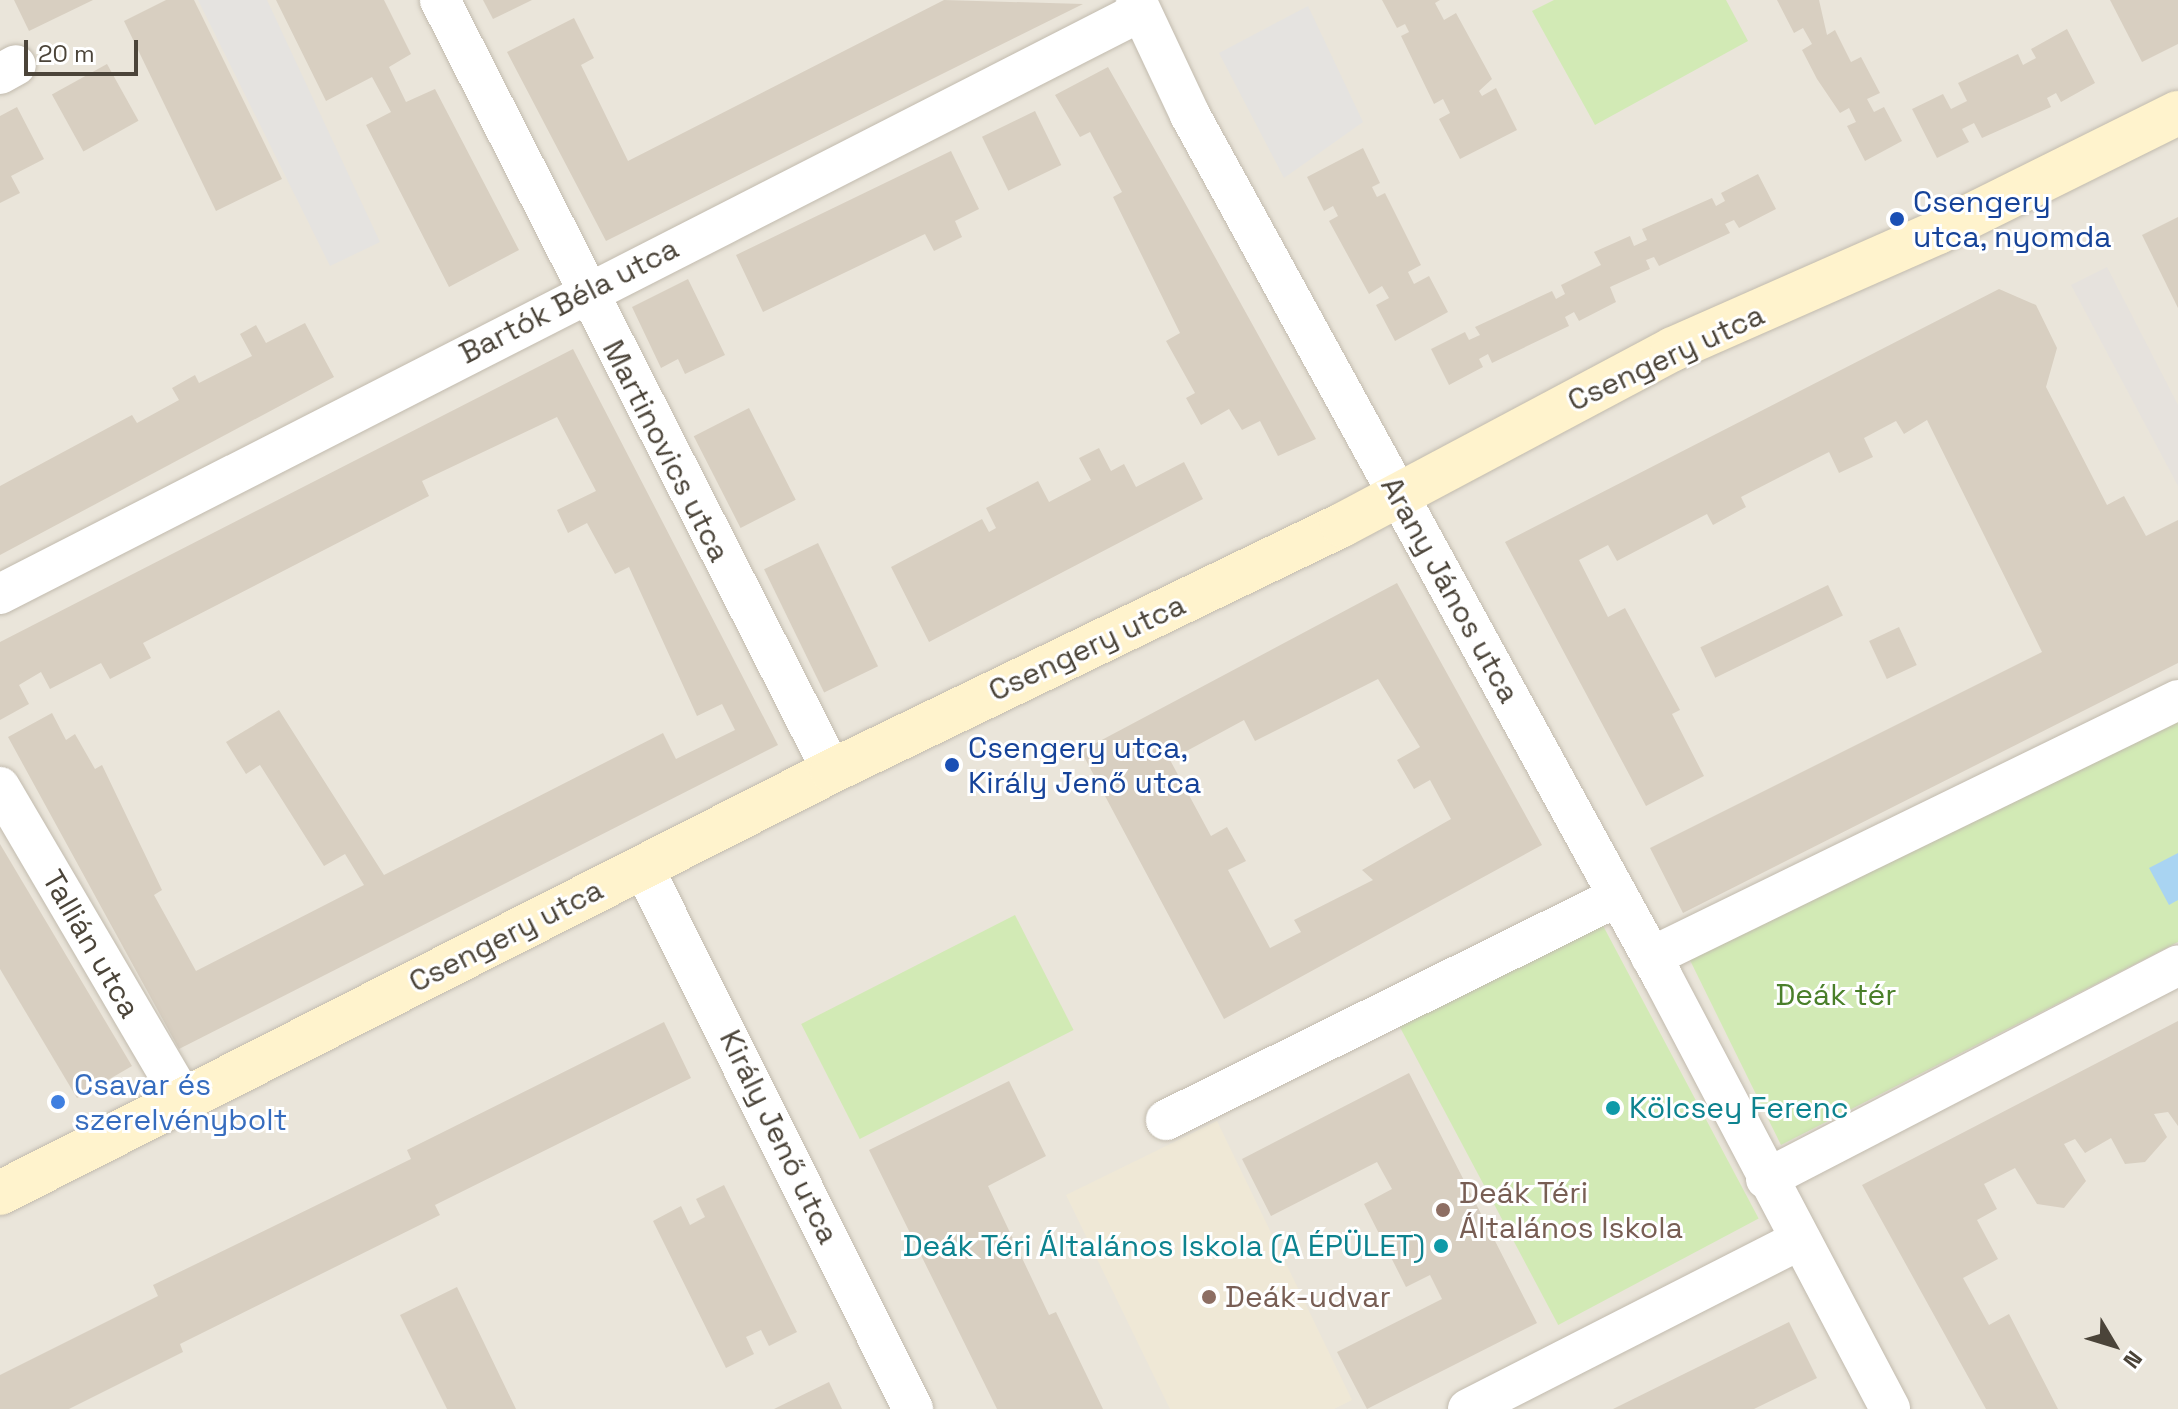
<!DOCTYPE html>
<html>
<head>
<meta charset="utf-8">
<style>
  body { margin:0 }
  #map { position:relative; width:2178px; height:1409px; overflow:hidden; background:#f6f3ec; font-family:"Space Grotesk",sans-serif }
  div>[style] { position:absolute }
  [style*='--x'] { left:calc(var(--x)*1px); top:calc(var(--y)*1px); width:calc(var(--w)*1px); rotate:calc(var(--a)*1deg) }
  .residential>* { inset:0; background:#eae5da; transform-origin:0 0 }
  .industrial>* { inset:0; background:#e6e2dd }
  .education>* { inset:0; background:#efe8d6 }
  .green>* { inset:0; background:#d2eab5; transform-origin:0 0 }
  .parking>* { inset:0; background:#e5e3e0 }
  .water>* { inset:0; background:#a9d4f2 }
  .building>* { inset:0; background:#d8cfc1; transform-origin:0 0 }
  .roads { filter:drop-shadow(0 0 2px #c2bbae) drop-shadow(0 0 2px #c2bbae) }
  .minor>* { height:40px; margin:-20px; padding:0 20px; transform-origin:20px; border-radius:20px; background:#fff }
  .secondary>* { height:44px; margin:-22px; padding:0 22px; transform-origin:22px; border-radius:22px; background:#fff3cd }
  .dots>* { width:22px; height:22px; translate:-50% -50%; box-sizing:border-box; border:4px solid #fff; border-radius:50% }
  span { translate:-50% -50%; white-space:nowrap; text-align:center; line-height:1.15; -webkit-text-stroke:6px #fff; paint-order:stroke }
  .transit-label { font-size:30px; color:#164399 }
  .left { translate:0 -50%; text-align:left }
  .street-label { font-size:30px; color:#4b4439 }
  .park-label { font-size:30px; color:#4a7f2a }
  .shop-label { font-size:30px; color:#366cbe }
  .culture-label { font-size:30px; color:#0d838f }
  .right { translate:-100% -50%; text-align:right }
  .education-label { font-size:30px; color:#785e54 }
  .north { position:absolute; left:2074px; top:1305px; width:80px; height:80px; -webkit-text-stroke:6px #fff; paint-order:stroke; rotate:128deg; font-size:22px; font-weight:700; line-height:32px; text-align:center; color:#4b4439 }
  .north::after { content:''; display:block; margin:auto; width:28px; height:36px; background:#4b4439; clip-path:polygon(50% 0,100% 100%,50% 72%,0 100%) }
  .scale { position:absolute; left:24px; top:40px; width:114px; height:36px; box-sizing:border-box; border:4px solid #4b4439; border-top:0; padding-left:10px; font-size:24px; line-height:28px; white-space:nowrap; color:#4b4439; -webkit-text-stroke:6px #fff; paint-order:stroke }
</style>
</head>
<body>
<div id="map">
  <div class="residential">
    <div style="left:0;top:0;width:2178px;height:1409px"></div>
  </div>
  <div class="industrial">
    <div style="clip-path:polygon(2107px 267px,2178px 405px,2178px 486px,2071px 285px)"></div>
  </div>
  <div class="education">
    <div style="clip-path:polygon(1217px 1121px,1352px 1400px,1334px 1409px,1170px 1409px,1066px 1195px)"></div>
  </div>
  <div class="green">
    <div style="clip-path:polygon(1554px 0,1726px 0,1748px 41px,1595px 125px,1532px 11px)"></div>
    <div style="clip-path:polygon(2178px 709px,2178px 942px,1781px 1145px,1684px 948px)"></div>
    <div style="left:1015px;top:915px;width:129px;height:240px;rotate:63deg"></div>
    <div style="left:1600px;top:920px;width:338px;height:227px;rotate:62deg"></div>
  </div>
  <div class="parking">
    <div style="clip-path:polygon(198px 0,267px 0,380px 242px,330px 266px)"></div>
    <div style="clip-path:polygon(1308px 6px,1363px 122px,1284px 178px,1219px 53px)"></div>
  </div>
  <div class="water">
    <div style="clip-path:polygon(2178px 853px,2178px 900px,2169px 905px,2149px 868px)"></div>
  </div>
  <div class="building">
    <div style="clip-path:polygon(14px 0,93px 0,29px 31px)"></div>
    <div style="clip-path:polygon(166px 0,194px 0,282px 179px,216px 211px,124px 21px)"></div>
    <div style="clip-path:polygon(276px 0,384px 0,411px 54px,389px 67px,406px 102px,435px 89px,519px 250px,449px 287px,366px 125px,391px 112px,372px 77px,326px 101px)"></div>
    <div style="clip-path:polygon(483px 0,532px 0,493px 19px)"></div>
    <div style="clip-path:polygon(944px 0,1083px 4px,606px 241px,507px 52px,574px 18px,594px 58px,581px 65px,628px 161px)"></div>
    <div style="clip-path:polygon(1382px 0,1440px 0,1435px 3px,1444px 20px,1456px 13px,1492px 79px,1479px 91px,1482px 96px,1496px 88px,1517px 130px,1460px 159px,1439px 119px,1450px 113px,1443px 99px,1434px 104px,1401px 36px,1409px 32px,1405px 24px,1397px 28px)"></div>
    <div style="clip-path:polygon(1777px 0,1819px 0,1827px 35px,1835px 30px,1851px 62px,1861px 57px,1880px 93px,1867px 99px,1874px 112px,1884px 107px,1902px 141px,1865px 161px,1847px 126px,1856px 122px,1849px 108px,1840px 113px,1817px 79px,1802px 50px,1812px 44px,1803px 28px,1794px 33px)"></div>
    <div style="clip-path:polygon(2110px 0,2178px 0,2178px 44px,2142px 62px)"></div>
    <div style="clip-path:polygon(2067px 29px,2095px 83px,2061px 102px,2056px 93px,2047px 98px,2051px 107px,1982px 138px,1974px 123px,1962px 129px,1969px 142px,1937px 158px,1912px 109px,1943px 94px,1951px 109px,1967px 101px,1958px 83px,2018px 54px,2023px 65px,2036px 58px,2031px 49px)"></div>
    <div style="left:107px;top:64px;width:65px;height:63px;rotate:61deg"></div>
    <div style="clip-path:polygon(1108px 67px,1185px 203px,1316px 439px,1278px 456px,1260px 421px,1242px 430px,1229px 409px,1201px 425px,1186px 398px,1195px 393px,1166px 341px,1180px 333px,1113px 197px,1122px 192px,1090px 132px,1080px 137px,1055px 95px)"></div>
    <div style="clip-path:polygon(17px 107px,44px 159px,11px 176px,20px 193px,0 203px,0 116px)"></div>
    <div style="left:1035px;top:111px;width:60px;height:59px;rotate:64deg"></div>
    <div style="clip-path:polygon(1363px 148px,1380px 183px,1372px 187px,1377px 197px,1385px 193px,1421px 265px,1408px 272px,1414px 284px,1429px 276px,1448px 312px,1395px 341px,1376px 305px,1389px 298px,1382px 286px,1369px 294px,1329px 221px,1338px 216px,1333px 206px,1324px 211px,1307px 177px)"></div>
    <div style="clip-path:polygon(951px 151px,979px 209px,955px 221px,962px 237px,934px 251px,925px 234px,763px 312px,736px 255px)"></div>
    <div style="clip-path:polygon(1758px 174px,1776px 209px,1739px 228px,1734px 220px,1725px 224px,1730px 233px,1659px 266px,1654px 257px,1646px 260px,1650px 269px,1610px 287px,1616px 302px,1579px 321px,1574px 312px,1565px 317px,1569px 326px,1492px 363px,1488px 354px,1479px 359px,1483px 367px,1449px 385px,1431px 349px,1465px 332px,1469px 340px,1480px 335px,1475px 327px,1552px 291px,1556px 299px,1565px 294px,1561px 285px,1601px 265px,1594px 252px,1630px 236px,1634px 246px,1647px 240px,1642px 229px,1712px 198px,1716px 206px,1725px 201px,1721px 193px)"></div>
    <div style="clip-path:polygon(2178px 217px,2178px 308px,2142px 235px)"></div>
    <div style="clip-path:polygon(688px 279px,725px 355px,685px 374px,678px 359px,661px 368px,632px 307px)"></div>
    <div style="clip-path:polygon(1999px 289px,2036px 305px,2057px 348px,2046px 387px,2107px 505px,2124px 496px,2146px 536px,2178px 520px,2178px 663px,1683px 913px,1650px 848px,2042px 652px,1927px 420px,1904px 434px,1896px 421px,1864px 438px,1873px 457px,1839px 473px,1829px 452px,1741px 497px,1746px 507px,1713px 525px,1707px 514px,1617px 561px,1608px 545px,1579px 560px,1608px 617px,1625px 608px,1680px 710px,1672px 714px,1704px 776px,1646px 806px,1505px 542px)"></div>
    <div style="clip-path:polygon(305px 323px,334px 377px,0 555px,0 486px,132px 415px,137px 423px,179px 400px,172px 388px,195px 375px,199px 383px,252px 356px,240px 334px,256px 325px,266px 343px)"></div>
    <div style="clip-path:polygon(573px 349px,778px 745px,179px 1049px,8px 737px,52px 713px,66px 740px,75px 734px,95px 769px,102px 765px,162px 890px,154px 895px,196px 971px,364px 885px,345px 854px,324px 866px,260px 765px,246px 774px,226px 742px,279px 710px,384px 875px,663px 733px,676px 759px,735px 730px,722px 704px,697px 716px,629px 567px,615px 574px,587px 523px,568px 533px,557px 510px,596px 491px,557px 417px,422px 481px,429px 496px,143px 643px,151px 658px,110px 679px,101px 663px,50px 689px,41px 672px,19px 685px,29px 704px,0 720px,0 642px)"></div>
    <div style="left:749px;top:408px;width:103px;height:62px;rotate:63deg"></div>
    <div style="clip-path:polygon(1099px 448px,1111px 471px,1124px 464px,1136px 487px,1184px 462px,1203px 499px,929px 642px,891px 567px,982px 519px,989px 532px,996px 528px,986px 508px,1038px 481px,1049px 502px,1091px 480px,1079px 458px)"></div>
    <div style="left:818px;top:543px;width:137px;height:60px;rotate:64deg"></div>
    <div style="clip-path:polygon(evenodd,1397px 583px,1542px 845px,1224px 1019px,1081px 751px,1397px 583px,1378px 679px,1420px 747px,1397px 760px,1414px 789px,1430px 780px,1451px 819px,1362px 870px,1373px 880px,1294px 920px,1301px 932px,1270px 948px,1228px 870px,1246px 861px,1227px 827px,1211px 836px,1170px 760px,1244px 720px,1255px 741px,1378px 679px)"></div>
    <div style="left:1828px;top:585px;width:34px;height:142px;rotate:64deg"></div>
    <div style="left:1899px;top:627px;width:42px;height:33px;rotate:65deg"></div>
    <div style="clip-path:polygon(0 844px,132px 1066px,77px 1098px,0 969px)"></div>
    <div style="clip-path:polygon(2178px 1021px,2178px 1126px,2168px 1112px,2154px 1114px,2167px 1137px,2145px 1162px,2125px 1164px,2111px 1138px,2085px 1153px,2075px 1139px,2064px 1144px,2086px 1181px,2064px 1208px,2037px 1204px,2015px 1168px,1984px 1184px,1997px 1209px,1977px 1220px,1998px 1259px,1963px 1278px,1989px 1325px,2009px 1314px,2058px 1409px,1986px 1409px,1862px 1185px)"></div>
    <div style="clip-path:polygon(664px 1022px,691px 1078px,435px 1205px,440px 1215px,180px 1344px,183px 1352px,69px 1409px,0 1409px,0 1375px,158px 1296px,153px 1285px,411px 1159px,407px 1150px)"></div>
    <div style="clip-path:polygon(1409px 1073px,1537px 1323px,1367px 1409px,1337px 1352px,1442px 1299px,1430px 1275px,1406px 1287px,1364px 1204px,1392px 1189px,1377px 1162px,1271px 1216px,1242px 1159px)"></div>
    <div style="clip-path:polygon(1009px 1081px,1046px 1156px,988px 1186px,1049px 1315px,1056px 1312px,1103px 1409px,997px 1409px,869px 1150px)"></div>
    <div style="clip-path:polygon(724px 1185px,797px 1332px,769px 1346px,761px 1330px,746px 1337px,754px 1354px,726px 1368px,653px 1221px,681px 1206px,690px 1225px,705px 1217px,696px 1199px)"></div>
    <div style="clip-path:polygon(457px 1287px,499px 1374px,516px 1409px,447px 1409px,400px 1315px)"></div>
    <div style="clip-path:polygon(1789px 1322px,1817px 1378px,1754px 1409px,1613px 1409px)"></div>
    <div style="clip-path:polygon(829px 1382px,842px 1409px,774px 1409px)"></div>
  </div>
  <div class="roads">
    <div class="minor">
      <div style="--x:440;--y:0;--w:865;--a:63.05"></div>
      <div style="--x:1136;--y:0;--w:127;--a:64.8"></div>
      <div style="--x:1190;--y:115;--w:982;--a:61.27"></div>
      <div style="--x:1662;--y:976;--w:489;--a:62.2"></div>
      <div style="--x:0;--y:74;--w:18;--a:-29"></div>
      <div style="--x:0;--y:594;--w:1280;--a:-27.05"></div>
      <div style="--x:0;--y:787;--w:362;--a:59.6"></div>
      <div style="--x:643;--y:867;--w:606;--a:63.52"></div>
      <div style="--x:1651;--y:957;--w:586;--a:-26"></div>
      <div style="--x:1166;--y:1120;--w:503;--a:-26.31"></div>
      <div style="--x:1766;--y:1179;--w:464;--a:-27.4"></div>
      <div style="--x:1468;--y:1409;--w:370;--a:-27"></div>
    </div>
    <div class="secondary">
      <div style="--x:0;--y:1193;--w:933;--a:-26.89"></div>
      <div style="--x:832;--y:771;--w:566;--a:-25.75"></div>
      <div style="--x:1342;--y:525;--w:375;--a:-28"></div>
      <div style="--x:1673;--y:349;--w:290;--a:-23.8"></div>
      <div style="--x:1938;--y:232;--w:268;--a:-26.4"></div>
    </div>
  </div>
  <div class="dots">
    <div style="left:1897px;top:219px;background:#1a4fb4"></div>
    <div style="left:952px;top:765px;background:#1a4fb4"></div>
    <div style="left:58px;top:1102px;background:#3f7fe0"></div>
    <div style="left:1613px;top:1108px;background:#0f9aa8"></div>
    <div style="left:1443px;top:1210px;background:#8d6e63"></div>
    <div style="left:1441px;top:1246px;background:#0f9aa8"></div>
    <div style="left:1209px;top:1297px;background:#8d6e63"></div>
  </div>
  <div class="transit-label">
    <span class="left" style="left:1913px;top:219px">Csengery<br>utca, nyomda</span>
    <span class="left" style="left:968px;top:765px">Csengery utca,<br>Király Jenő utca</span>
  </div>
  <div class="street-label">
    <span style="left:569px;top:301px;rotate:-27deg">Bartók Béla utca</span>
    <span style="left:1666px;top:358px;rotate:-25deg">Csengery utca</span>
    <span style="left:666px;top:451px;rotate:63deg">Martinovics utca</span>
    <span style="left:1450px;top:590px;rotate:61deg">Arany János utca</span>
    <span style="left:1087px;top:648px;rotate:-25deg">Csengery utca</span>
    <span style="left:506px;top:936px;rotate:-27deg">Csengery utca</span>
    <span style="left:91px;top:944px;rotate:60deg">Tallián utca</span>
    <span style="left:779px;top:1137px;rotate:64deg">Király Jenő utca</span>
  </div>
  <div class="park-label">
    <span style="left:1836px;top:995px">Deák tér</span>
  </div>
  <div class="shop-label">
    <span class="left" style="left:74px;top:1102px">Csavar és<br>szerelvénybolt</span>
  </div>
  <div class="culture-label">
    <span class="left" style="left:1629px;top:1108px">Kölcsey Ferenc</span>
    <span class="right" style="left:1425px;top:1246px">Deák Téri Általános Iskola (A ÉPÜLET)</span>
  </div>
  <div class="education-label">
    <span class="left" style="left:1459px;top:1210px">Deák Téri<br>Általános Iskola</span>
    <span class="left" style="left:1225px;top:1297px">Deák-udvar</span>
  </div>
  <div class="north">N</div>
  <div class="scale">20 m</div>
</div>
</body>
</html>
